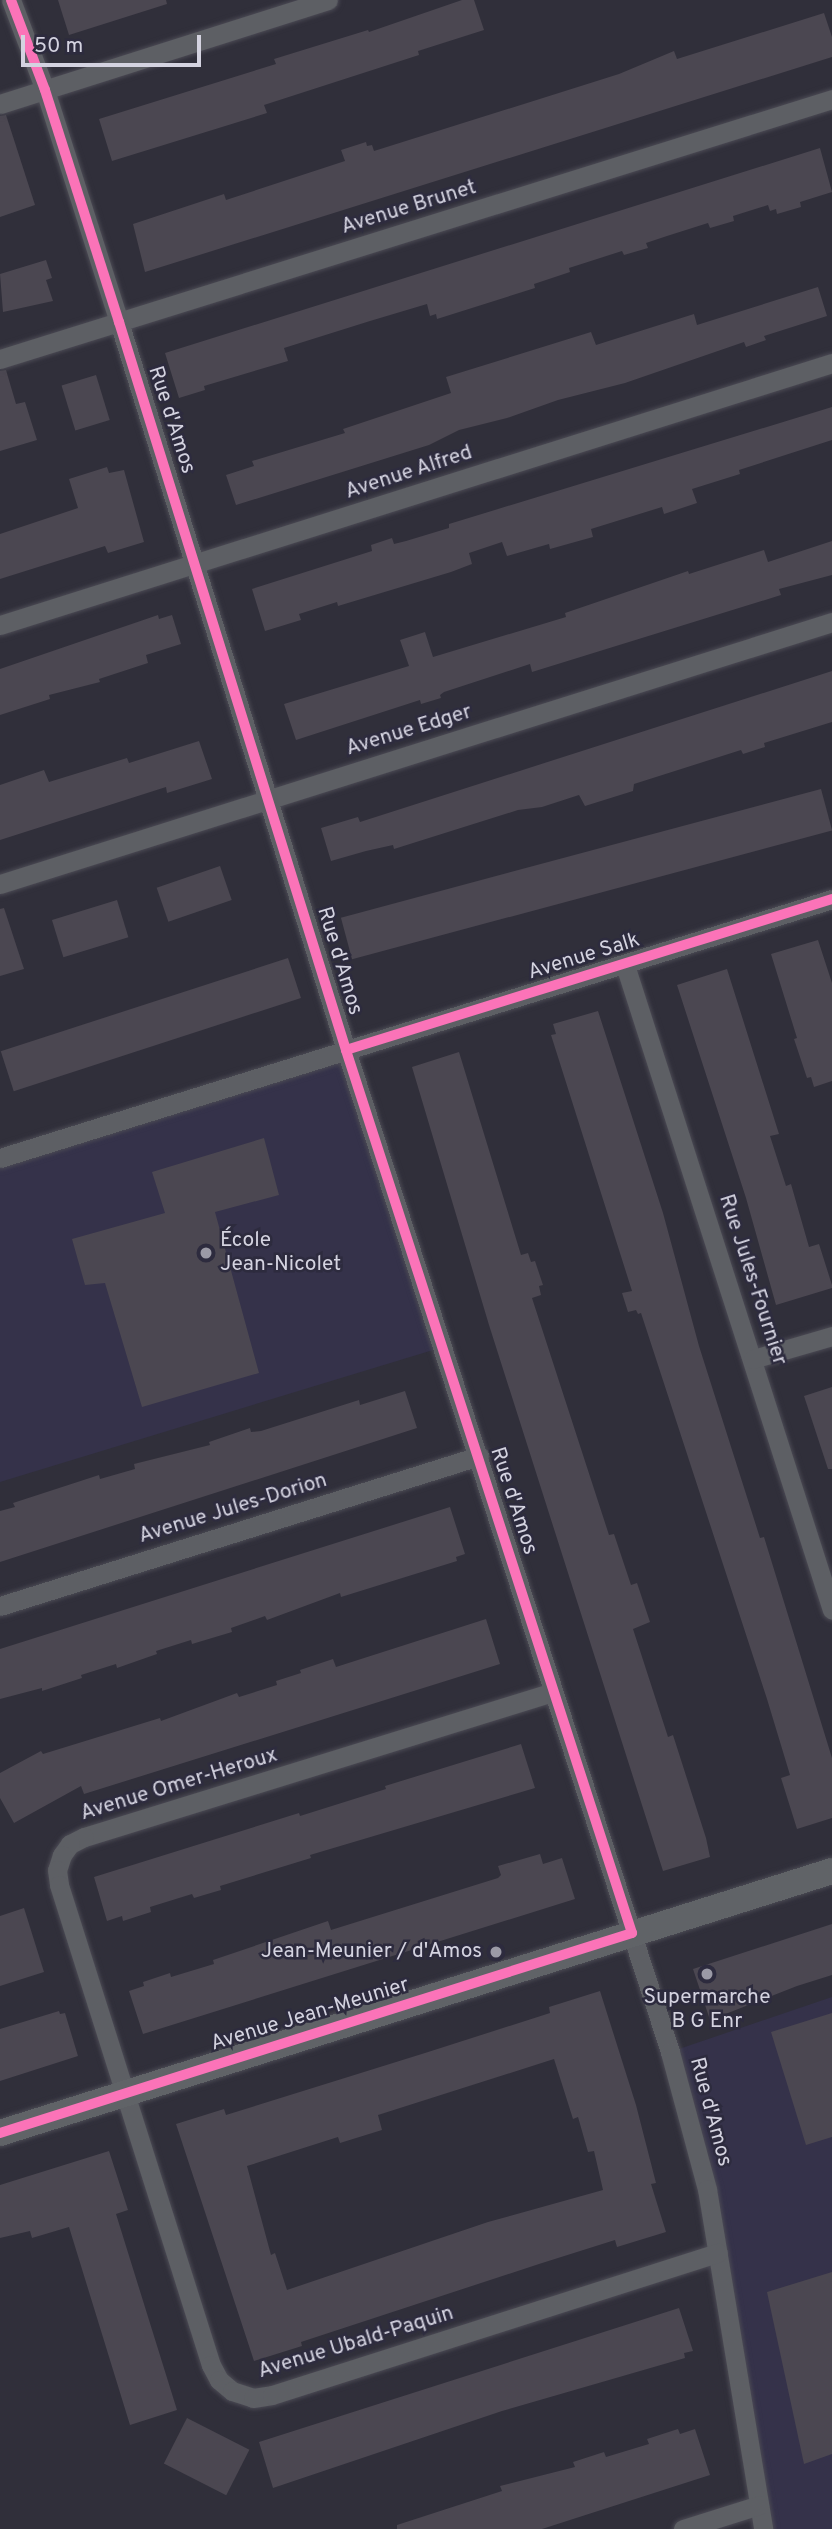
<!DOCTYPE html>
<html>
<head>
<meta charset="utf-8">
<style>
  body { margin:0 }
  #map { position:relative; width:832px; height:2529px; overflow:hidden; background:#302f3a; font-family:Overpass,sans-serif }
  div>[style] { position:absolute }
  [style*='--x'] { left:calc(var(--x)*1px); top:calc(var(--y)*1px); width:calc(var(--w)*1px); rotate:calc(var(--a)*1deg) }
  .built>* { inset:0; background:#35324a }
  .building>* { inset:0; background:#4b4751; transform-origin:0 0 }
  .roads { filter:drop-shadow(0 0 2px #4b4a54) drop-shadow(0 0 2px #4b4a54) }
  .street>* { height:19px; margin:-9.5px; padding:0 9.5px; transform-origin:9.5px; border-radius:9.5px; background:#5d5f64 }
  .secondary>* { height:26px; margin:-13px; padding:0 13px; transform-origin:13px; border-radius:13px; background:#606367 }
  .cycleway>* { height:10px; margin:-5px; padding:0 5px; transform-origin:5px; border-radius:5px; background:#fb73b8 }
  .dots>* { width:19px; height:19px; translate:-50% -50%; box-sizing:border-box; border:4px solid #2d2b3e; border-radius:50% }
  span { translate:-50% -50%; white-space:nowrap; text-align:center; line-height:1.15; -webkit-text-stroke:5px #2d2b3e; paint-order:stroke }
  .street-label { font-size:21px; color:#d4d3e0 }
  .poi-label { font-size:21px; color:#d4d3e0 }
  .left { translate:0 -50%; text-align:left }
  .right { translate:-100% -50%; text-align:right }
  .scale { position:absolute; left:21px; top:35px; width:180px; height:32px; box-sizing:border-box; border:4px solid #d4d3e0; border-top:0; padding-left:9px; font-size:21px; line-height:24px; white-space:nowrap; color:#d4d3e0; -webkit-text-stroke:5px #2d2b3e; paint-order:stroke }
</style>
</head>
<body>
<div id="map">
  <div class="built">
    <div style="clip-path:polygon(346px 1050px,443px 1347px,0 1482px,0 1158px)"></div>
    <div style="clip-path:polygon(832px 1997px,832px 2529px,763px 2529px,718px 2253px,670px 2052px)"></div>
  </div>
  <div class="building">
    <div style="clip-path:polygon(58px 0,166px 0,167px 4px,69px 35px)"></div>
    <div style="clip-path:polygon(462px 0,474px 0,484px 30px,418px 51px,419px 55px,264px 105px,267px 113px,112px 161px,99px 119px,276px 64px,274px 59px,368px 30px,369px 32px)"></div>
    <div style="clip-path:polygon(824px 13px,832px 37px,832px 57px,145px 272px,133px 224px,224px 194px,226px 200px,345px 161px,341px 150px,366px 142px,367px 146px,372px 145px,374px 151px,619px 74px,674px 51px,677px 59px)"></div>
    <div style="clip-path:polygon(6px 115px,35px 205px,0 217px,0 116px)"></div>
    <div style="clip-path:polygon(820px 148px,832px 192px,800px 202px,801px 207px,777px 214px,776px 209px,770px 211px,768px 205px,733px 216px,734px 221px,710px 228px,708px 223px,667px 236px,646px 243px,648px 248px,624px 255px,622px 251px,569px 268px,570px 272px,534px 284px,535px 288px,437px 319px,436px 314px,430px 316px,427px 304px,370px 321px,284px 348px,288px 361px,204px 386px,205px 390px,179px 398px,165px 353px)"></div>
    <div style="clip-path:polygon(46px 260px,52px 278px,46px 280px,53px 301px,3px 312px,0 274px)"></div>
    <div style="clip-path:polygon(818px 287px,827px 316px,764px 336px,766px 340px,746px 347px,744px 342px,625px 383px,558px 400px,507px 418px,459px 430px,429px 445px,236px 505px,226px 475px,254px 466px,252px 461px,345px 433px,343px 429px,451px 393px,446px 377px,591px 332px,596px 345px,694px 314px,697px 325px)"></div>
    <div style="clip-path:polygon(6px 370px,16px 404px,25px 402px,37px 440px,0 451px,0 371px)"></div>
    <div style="left:96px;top:375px;width:47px;height:36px;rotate:73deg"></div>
    <div style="clip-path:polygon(832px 407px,832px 440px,739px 470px,740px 474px,692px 489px,697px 503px,664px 514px,662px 507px,591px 529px,593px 537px,550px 549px,549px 544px,507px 556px,502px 542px,469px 553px,472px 564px,451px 572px,338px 606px,337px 602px,299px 614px,301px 620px,265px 631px,252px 589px,372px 551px,371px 545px,392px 538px,394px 544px,406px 541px,449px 528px,449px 524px)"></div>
    <div style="clip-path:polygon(107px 467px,109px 473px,124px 470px,144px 542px,108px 553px,105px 546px,0 579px,0 534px,78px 508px,69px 479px)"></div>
    <div style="clip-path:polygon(832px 541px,832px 575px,779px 589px,781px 595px,532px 672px,530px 664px,444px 692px,440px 695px,441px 698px,421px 704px,420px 700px,296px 740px,284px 704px,409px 666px,400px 640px,425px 632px,433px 657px,566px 617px,565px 613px,688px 571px,689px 574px,764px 550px,768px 562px)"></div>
    <div style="clip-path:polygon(158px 615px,159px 619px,172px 615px,181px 644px,146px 655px,148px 663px,99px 679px,100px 682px,49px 695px,50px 699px,0 715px,0 669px)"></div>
    <div style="clip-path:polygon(832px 671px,832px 722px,764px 743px,765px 747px,743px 754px,741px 750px,634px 784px,633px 791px,585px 806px,579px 795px,542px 807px,518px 810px,394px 849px,393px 845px,366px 851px,331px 861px,321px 828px,358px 817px,360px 822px)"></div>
    <div style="clip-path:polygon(199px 741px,212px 779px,167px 793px,166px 787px,0 840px,0 785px,44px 770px,49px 782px,127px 758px,129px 763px)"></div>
    <div style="left:821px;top:789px;width:43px;height:497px;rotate:75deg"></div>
    <div style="left:220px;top:866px;width:36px;height:67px;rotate:71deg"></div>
    <div style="left:117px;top:900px;width:39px;height:68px;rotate:73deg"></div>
    <div style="clip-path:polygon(4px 908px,24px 969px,0 976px,0 909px)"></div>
    <div style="clip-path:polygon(818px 940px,832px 983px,832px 1081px,814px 1087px,811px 1077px,807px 1078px,794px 1039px,797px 1038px,771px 954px)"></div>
    <div style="left:288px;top:958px;width:42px;height:302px;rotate:72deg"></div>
    <div style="clip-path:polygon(727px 969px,779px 1134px,770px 1136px,786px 1186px,791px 1184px,809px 1247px,819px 1244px,832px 1285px,832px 1288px,776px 1305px,746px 1198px,677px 985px)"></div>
    <div style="clip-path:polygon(598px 1011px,663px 1213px,699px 1346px,760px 1538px,764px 1537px,832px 1758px,832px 1818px,797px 1829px,781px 1778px,790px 1775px,767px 1699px,641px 1313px,638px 1314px,636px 1310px,628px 1312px,622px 1293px,632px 1291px,551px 1035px,556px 1034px,553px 1024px)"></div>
    <div style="clip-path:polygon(459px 1052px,521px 1255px,528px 1253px,531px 1262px,535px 1261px,543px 1285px,539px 1286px,541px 1295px,532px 1298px,609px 1535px,614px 1534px,631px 1585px,637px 1583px,650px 1622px,633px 1629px,668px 1737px,673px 1735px,706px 1838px,710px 1857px,663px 1871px,489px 1325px,412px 1067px)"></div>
    <div style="clip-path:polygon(264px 1138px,279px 1195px,215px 1212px,259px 1373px,142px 1407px,105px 1283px,85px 1285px,72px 1239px,165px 1213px,152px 1172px)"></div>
    <div style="clip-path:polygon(832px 1387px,832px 1469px,828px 1469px,804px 1396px)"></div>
    <div style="clip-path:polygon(405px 1391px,417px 1428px,0 1562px,0 1511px,15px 1507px,13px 1503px,99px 1475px,100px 1479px,135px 1469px,134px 1464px,210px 1445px,209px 1442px,250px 1428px,251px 1432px,261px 1431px,359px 1400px,360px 1405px)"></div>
    <div style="clip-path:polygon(450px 1507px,465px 1554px,456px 1557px,457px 1561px,341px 1597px,340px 1593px,267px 1620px,265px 1616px,231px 1628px,232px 1632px,192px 1644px,191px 1640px,156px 1651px,157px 1654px,117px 1668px,116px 1664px,81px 1675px,82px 1678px,42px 1691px,42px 1688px,0 1699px,0 1649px)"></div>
    <div style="clip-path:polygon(486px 1619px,500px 1664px,84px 1794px,81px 1786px,14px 1823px,0 1798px,0 1773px,41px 1751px,43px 1754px,160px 1718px,161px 1721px,237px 1693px,239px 1697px,277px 1685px,276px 1681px,301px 1673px,300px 1670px,333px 1659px,336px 1667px)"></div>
    <div style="clip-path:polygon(521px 1744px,535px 1788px,310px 1855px,311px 1858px,220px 1886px,221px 1890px,204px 1895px,194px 1898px,192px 1894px,150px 1907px,151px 1912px,123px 1921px,122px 1916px,107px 1921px,94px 1877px,299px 1813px,300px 1816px,386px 1789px,385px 1786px)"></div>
    <div style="clip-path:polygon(540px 1854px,543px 1864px,562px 1858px,575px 1899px,143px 2034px,129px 1991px,144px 1986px,143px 1982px,170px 1973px,171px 1977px,214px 1964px,213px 1960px,328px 1921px,331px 1930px,498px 1878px,501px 1875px,498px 1866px)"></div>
    <div style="clip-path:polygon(24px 1908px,44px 1972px,0 1986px,0 1916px)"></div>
    <div style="clip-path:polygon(832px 1924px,832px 1975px,797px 1986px,710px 2020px,693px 1969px)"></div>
    <div style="clip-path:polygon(evenodd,600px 1991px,636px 2105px,656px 2183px,651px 2184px,666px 2232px,617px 2247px,615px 2240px,539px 2264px,301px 2342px,302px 2346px,254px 2361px,176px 2124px,224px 2109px,226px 2115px,425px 2053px,550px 2013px,549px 2007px,600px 1991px,554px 2059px,573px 2119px,578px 2117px,588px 2152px,594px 2151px,603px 2190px,488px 2222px,287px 2290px,275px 2253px,271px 2255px,247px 2166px,338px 2137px,340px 2143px,382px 2130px,378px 2115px,554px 2059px)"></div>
    <div style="clip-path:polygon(59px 2011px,60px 2014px,65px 2013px,78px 2056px,0 2081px,0 2029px)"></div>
    <div style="clip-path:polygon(832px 2013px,832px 2137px,806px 2145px,771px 2032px)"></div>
    <div style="clip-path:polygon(109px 2151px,128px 2210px,116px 2214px,177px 2410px,130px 2425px,69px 2227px,32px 2238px,30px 2231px,0 2238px,0 2185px)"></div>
    <div style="clip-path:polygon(832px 2272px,832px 2454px,804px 2464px,767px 2292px)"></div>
    <div style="clip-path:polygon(679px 2308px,693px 2351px,684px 2353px,685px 2358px,502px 2411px,273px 2488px,259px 2442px)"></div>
    <div style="left:187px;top:2418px;width:70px;height:51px;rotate:27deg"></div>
    <div style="clip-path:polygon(678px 2429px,680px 2434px,695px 2429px,710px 2475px,542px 2529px,397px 2529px,397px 2525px,502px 2491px,500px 2486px,575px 2467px,573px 2462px,604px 2452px,606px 2457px,649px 2444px,647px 2439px)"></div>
  </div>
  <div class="roads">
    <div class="street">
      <div style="--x:11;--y:0;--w:96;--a:69.3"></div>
      <div style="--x:45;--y:90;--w:244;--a:72.3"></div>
      <div style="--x:119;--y:322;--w:763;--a:72.68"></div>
      <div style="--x:346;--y:1050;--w:1053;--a:72.08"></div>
      <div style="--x:670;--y:2052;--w:142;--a:74.9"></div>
      <div style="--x:707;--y:2189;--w:345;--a:80.6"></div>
      <div style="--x:0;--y:104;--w:344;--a:-17.6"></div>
      <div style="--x:0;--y:359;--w:872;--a:-17.35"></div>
      <div style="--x:0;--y:625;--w:872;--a:-17.48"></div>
      <div style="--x:0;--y:884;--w:872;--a:-17.48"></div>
      <div style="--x:625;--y:965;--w:677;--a:72.21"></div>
      <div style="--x:0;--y:1158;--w:871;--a:-17.29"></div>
      <div style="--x:753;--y:1359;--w:82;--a:-16.2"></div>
      <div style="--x:0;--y:1606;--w:502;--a:-17.39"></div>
      <div style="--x:553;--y:1692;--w:491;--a:162.8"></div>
      <div style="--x:84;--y:1837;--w:16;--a:153"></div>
      <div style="--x:70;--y:1844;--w:14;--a:126"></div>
      <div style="--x:62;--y:1855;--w:16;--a:108"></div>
      <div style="--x:57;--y:1870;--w:15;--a:82"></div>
      <div style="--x:59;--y:1885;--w:503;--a:72.43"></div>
      <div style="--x:211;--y:2365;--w:17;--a:62"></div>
      <div style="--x:219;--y:2380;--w:17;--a:40"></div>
      <div style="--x:232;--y:2391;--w:22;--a:18"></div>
      <div style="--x:253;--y:2398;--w:19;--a:-9"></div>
      <div style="--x:272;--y:2395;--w:468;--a:-17.7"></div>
      <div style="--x:683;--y:2529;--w:80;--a:-17.5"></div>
    </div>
    <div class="secondary">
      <div style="--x:0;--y:2133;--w:872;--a:-17.48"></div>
    </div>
  </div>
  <div class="cycleway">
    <div style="--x:346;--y:1050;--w:509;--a:-17.26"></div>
    <div style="--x:0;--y:2133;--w:663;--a:-17.56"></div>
    <div style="--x:632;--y:1933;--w:928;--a:-107.95"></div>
    <div style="--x:346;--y:1050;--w:763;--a:-107.32"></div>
    <div style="--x:119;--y:322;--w:244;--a:-107.7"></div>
    <div style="--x:45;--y:90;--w:96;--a:-110.7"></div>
  </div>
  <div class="dots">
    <div style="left:206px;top:1253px;background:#9b9aa6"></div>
    <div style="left:496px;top:1952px;background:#9b9aa6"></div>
    <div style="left:707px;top:1974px;background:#9b9aa6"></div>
  </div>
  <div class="street-label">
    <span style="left:409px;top:208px;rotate:-17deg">Avenue Brunet</span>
    <span style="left:171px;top:420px;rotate:72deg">Rue d'Amos</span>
    <span style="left:409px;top:473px;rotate:-18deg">Avenue Alfred</span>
    <span style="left:409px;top:731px;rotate:-17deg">Avenue Edger</span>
    <span style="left:584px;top:957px;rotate:-17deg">Avenue Salk</span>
    <span style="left:339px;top:961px;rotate:73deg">Rue d'Amos</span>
    <span style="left:752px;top:1280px;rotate:72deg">Rue Jules-Fournier</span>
    <span style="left:513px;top:1501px;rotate:72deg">Rue d'Amos</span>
    <span style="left:233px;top:1509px;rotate:-17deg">Avenue Jules-Dorion</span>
    <span style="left:179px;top:1785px;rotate:-17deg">Avenue Omer-Heroux</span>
    <span style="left:310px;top:2015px;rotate:-17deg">Avenue Jean-Meunier</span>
    <span style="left:710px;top:2112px;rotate:75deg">Rue d'Amos</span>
    <span style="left:356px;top:2343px;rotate:-17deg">Avenue Ubald-Paquin</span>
  </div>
  <div class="poi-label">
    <span class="left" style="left:220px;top:1253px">École<br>Jean-Nicolet</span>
    <span class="right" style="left:482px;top:1952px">Jean-Meunier / d'Amos</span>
    <span style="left:707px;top:2010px">Supermarche<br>B G Enr</span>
  </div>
  <div class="scale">50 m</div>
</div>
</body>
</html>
